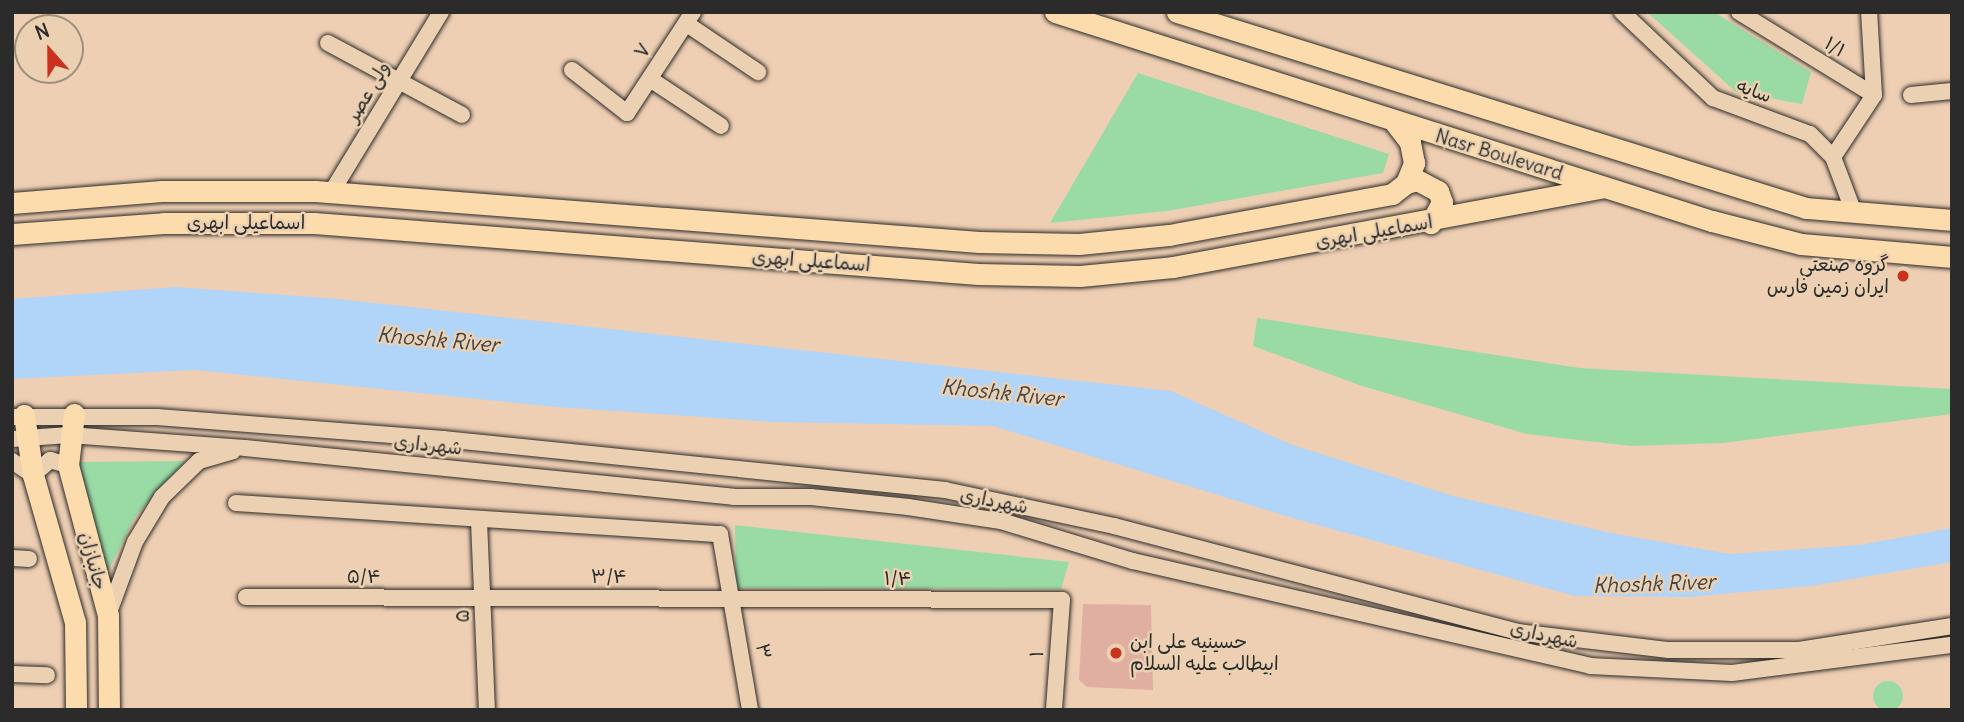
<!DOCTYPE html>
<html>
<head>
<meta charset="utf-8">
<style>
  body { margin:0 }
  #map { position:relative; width:1964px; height:722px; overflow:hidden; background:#efcfb3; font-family:Delius,"Playpen Sans Arabic",sans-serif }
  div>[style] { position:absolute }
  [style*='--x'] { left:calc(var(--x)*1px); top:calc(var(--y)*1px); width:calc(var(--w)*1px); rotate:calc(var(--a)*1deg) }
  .green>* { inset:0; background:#9adba5 }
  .round { border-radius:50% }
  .water>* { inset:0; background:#b1d4f9 }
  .building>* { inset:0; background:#e1afa2 }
  .roads { filter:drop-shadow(0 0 2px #2b2b2b) drop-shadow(0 0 2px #2b2b2b) }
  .minor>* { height:16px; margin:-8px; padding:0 8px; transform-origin:8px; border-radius:8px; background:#ebd1b2 }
  .major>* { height:21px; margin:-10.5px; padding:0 10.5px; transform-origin:10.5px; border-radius:10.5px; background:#fcdcac }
  .dots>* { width:19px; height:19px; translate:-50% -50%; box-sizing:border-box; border:4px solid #ebd1b2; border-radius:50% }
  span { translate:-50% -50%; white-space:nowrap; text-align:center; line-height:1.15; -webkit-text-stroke:5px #ebd1b2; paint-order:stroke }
  .street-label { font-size:19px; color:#2b2b2b }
  .poi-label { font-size:19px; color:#2b2b2b }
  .right { translate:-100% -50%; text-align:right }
  .left { translate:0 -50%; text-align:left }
  .water-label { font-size:21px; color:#3f444a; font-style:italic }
  .frame { position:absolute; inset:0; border:14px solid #2b2b2b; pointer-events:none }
  .north { position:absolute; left:14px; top:14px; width:70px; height:70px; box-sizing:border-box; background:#ebd1b2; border:2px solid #9e8f7c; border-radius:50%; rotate:339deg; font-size:19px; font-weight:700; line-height:28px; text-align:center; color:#2b2b2b }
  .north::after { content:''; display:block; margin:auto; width:24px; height:32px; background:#c8321e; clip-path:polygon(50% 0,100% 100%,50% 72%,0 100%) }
</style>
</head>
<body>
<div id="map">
  <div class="green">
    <div style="clip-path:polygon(1647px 12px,1714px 12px,1811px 72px,1802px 104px,1736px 92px)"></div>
    <div style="clip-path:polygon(1138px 73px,1389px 154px,1383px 173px,1167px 211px,1050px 223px)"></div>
    <div style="clip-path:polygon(1257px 318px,1580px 368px,1952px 389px,1952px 414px,1723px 443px,1631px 446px,1527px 434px,1362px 386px,1253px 346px)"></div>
    <div style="clip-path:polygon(185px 461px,135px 517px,107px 573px,76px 462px)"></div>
    <div style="clip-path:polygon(735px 525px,1069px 562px,1061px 589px,736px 588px)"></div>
    <div class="round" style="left:1873px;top:681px;width:30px;height:30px"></div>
  </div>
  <div class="water">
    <div style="clip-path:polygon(176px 287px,338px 299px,1171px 391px,1290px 444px,1453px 496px,1611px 533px,1730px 554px,1860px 545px,1952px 528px,1952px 562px,1811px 586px,1688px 597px,1575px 596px,1296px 519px,993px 426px,776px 422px,556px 407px,196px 370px,12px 379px,12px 299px)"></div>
  </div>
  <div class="building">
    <div style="clip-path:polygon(1083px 604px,1151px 605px,1153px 690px,1087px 687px,1079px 680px)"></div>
  </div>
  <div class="roads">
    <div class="minor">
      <div style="--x:1622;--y:12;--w:125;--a:43.4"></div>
      <div style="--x:1713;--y:98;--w:103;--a:20.4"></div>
      <div style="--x:1810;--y:134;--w:33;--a:45"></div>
      <div style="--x:1833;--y:157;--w:60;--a:69.4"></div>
      <div style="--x:1739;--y:12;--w:158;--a:31.6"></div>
      <div style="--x:687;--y:24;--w:86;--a:34.1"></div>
      <div style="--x:328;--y:43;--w:152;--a:28.2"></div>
      <div style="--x:572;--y:70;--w:70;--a:38"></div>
      <div style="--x:627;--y:113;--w:121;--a:-56.8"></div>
      <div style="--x:650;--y:79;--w:85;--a:33.5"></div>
      <div style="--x:1911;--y:95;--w:41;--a:-5.6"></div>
      <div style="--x:1833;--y:157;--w:74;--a:-56.5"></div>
      <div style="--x:1874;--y:95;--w:83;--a:-93.4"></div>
      <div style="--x:331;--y:193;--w:212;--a:-58.7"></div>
      <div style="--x:12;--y:417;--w:145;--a:0"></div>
      <div style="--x:157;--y:417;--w:287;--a:4.4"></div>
      <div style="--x:443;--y:439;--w:505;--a:5.8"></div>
      <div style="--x:945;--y:490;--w:173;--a:12"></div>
      <div style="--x:1114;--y:526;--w:417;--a:14.7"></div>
      <div style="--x:1517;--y:632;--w:153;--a:6.8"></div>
      <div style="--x:1669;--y:650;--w:130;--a:0"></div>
      <div style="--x:1799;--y:650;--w:155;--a:-8.9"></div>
      <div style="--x:12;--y:439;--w:57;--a:-4"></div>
      <div style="--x:69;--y:435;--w:176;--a:4.2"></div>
      <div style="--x:245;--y:448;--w:491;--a:5.7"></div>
      <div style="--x:734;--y:497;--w:77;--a:0"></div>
      <div style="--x:811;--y:497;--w:98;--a:5.9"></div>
      <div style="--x:908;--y:507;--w:94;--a:8.6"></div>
      <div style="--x:1001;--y:521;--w:138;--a:16.9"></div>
      <div style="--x:1133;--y:561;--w:469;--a:12.9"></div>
      <div style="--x:1590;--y:666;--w:142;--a:2.8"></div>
      <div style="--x:1732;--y:673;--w:222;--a:-7.3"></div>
      <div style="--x:12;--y:461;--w:25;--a:34"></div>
      <div style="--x:33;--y:475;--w:23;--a:-41"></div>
      <div style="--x:50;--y:460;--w:19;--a:16"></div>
      <div style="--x:236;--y:503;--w:485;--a:3.7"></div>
      <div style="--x:720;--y:534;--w:179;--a:80.3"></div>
      <div style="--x:479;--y:521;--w:189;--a:87.6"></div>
      <div style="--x:12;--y:558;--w:17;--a:3"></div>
      <div style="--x:246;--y:597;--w:816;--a:0.21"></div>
      <div style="--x:1062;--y:600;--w:110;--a:94.2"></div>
      <div style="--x:108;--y:615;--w:78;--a:-69.7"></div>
      <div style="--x:135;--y:542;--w:52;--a:-59"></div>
      <div style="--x:162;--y:497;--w:52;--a:-44.2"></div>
      <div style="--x:199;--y:461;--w:35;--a:-16"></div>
      <div style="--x:12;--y:674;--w:35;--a:2"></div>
    </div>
    <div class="major">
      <div style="--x:1055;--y:12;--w:689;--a:17.65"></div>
      <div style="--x:1712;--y:221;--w:92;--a:14.5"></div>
      <div style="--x:1801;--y:244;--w:152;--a:4.9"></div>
      <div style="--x:1177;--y:12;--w:659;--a:17.31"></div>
      <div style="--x:1806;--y:208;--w:146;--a:4.7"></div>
      <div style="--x:1406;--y:183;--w:11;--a:-15"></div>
      <div style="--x:1417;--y:180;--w:24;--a:28"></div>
      <div style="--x:1438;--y:191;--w:12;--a:70"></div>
      <div style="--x:1442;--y:202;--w:24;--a:118"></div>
      <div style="--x:12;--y:203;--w:150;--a:-4.6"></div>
      <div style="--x:162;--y:191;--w:153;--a:0"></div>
      <div style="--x:315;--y:191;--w:666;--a:4.39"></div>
      <div style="--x:979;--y:242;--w:100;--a:1.1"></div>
      <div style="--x:1079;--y:244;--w:90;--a:-5.7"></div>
      <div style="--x:1169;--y:235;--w:227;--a:-10.4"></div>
      <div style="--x:1392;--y:194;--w:18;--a:-38"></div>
      <div style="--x:1406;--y:183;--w:22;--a:-68"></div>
      <div style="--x:1414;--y:163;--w:21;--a:-101"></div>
      <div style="--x:1410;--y:142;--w:24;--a:-128"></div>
      <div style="--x:12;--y:234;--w:152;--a:-4.1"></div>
      <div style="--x:164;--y:223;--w:150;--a:0"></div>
      <div style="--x:314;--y:223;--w:666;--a:4.39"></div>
      <div style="--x:978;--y:274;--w:102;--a:1.1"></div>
      <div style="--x:1080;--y:276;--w:93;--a:-5.5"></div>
      <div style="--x:1173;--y:267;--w:437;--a:-10.5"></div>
      <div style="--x:74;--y:414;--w:51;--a:96.7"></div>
      <div style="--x:68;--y:465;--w:155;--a:75.1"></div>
      <div style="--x:108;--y:615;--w:95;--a:89.4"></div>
      <div style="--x:24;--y:415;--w:61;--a:81.5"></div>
      <div style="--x:33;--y:475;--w:153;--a:74.1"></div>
      <div style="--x:75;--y:622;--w:88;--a:89.3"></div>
    </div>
  </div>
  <div class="dots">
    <div style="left:1903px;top:276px;background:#c8321e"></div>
    <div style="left:1116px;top:653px;background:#c8321e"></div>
  </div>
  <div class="street-label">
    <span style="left:1835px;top:47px;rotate:32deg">۱/۱</span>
    <span style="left:643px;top:51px;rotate:-56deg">۷</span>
    <span style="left:1754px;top:91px;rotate:20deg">سایه</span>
    <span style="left:368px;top:92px;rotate:-59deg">ولی عصر</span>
    <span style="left:1499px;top:155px;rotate:17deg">Nasr Boulevard</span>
    <span style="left:246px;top:223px">اسماعیلی ابهری</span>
    <span style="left:1374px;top:232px;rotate:-10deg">اسماعیلی ابهری</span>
    <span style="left:811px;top:261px;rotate:4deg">اسماعیلی ابهری</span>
    <span style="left:428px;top:445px;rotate:6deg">شهرداری</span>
    <span style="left:994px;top:501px;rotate:11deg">شهرداری</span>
    <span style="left:93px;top:561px;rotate:75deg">جانبازان</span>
    <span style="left:364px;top:577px">۵/۴</span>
    <span style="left:609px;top:577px">۳/۴</span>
    <span style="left:898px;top:579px">۱/۴</span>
    <span style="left:463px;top:616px;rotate:-92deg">۵</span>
    <span style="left:1544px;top:635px;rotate:12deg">شهرداری</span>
    <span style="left:763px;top:651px;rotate:82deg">۳</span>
    <span style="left:1037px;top:654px;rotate:-86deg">۱</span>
  </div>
  <div class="poi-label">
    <span class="right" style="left:1889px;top:276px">گروه صنعتی<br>ایران زمین فارس</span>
    <span class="left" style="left:1130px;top:653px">حسینیه علی ابن<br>ابیطالب علیه السلام</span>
  </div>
  <div class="water-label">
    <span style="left:438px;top:340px;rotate:5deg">Khoshk River</span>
    <span style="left:1002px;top:393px;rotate:6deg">Khoshk River</span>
    <span style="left:1654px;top:584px;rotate:-2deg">Khoshk River</span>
  </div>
  <div class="frame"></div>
  <div class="north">N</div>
</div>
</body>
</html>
